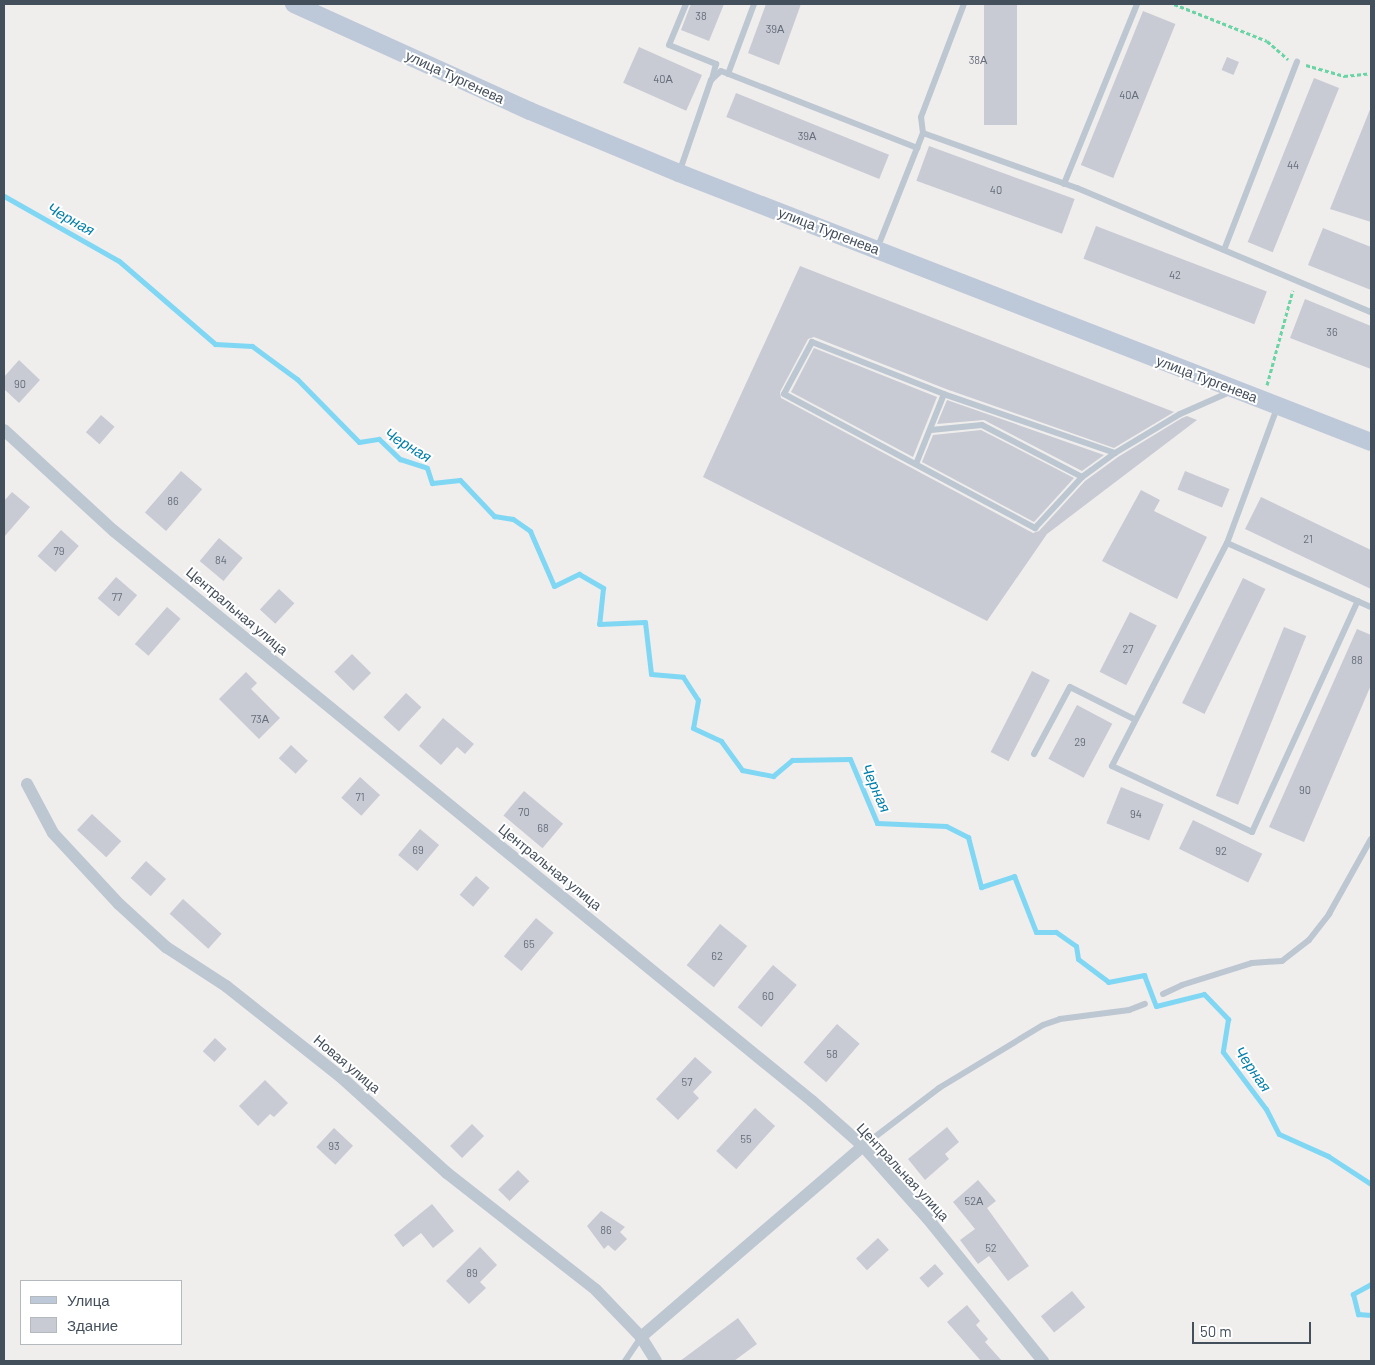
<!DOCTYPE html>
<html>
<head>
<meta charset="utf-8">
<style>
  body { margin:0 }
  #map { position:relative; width:1375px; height:1365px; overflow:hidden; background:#f0eded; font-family:Barlow,sans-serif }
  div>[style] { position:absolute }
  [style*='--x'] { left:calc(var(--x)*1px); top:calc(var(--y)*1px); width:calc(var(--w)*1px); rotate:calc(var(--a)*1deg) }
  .stream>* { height:5px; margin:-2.5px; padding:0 2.5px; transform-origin:2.5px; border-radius:2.5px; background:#7fd7f4 }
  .building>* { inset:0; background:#c8cbd3; transform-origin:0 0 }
  .path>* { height:3px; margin-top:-1.5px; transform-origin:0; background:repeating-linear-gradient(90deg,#6bd4a5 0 4px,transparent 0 6.5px) }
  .lane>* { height:6px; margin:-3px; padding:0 3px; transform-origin:3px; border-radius:3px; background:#bcc7d1 }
  .street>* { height:12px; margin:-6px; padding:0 6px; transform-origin:6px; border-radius:6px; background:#bcc7d1 }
  .secondary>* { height:18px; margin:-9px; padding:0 9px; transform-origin:9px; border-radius:9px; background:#bdc9d8 }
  span { translate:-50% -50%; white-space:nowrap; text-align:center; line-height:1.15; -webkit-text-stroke:4px #fff; paint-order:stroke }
  .number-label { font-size:11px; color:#656e7a }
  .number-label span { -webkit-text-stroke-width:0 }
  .street-label { font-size:14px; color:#444f5c }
  .water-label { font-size:15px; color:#017fab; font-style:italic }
  .frame { position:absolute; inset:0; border:5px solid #444f5c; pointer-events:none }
  .legend { position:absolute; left:20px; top:1280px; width:162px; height:65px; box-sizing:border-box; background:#fff; border:1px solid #b4b9be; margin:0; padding:6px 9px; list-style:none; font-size:15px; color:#444f5c }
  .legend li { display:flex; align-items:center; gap:10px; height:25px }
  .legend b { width:25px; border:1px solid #b4b9be }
  .scale { position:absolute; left:1192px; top:1322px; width:119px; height:22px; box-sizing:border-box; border:2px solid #444f5c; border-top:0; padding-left:6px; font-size:15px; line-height:18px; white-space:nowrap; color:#444f5c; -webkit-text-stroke:4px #fff; paint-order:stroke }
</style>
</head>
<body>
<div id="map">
  <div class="stream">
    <div style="--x:4;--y:196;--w:132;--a:29.5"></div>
    <div style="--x:119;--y:261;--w:127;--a:40.8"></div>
    <div style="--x:215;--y:344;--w:37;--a:3"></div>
    <div style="--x:252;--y:346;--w:56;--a:36.3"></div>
    <div style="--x:297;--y:379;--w:88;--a:45.5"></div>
    <div style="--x:359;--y:442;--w:20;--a:-9"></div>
    <div style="--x:379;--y:439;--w:29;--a:44"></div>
    <div style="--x:400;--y:459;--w:28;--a:18"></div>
    <div style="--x:427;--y:468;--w:16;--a:72"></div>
    <div style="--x:432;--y:483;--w:28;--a:-6"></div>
    <div style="--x:460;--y:480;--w:50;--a:46.6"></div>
    <div style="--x:494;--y:516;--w:19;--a:9"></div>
    <div style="--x:513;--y:519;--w:21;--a:35"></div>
    <div style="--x:530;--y:531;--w:60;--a:66.4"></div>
    <div style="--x:554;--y:586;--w:28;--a:-26"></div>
    <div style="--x:579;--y:574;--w:28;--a:30"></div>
    <div style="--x:603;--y:588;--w:36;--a:96"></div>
    <div style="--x:599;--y:624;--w:46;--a:-2.5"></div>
    <div style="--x:645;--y:622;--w:52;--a:83.4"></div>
    <div style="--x:651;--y:674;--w:32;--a:5"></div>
    <div style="--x:683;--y:677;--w:27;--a:57"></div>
    <div style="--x:698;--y:700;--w:28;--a:100"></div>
    <div style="--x:693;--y:728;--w:31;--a:25"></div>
    <div style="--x:721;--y:741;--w:36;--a:54"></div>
    <div style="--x:742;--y:770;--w:32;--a:11"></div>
    <div style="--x:773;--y:776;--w:25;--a:-40"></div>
    <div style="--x:792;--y:760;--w:58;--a:-1"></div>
    <div style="--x:850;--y:759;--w:69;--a:67.1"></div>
    <div style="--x:877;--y:823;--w:69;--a:2.5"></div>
    <div style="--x:946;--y:826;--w:25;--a:27"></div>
    <div style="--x:968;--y:837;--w:52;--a:75.4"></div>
    <div style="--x:981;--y:887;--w:35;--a:-18"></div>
    <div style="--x:1014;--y:876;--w:60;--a:68.6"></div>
    <div style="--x:1036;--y:932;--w:20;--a:0"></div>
    <div style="--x:1056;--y:932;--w:24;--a:35"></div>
    <div style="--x:1076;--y:946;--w:13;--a:81"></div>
    <div style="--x:1078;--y:959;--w:38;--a:37"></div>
    <div style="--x:1108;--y:982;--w:37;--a:-11"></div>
    <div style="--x:1144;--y:975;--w:33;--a:69"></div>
    <div style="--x:1156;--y:1006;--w:49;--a:-14"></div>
    <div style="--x:1204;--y:994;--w:35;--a:46"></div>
    <div style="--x:1228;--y:1019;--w:33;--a:99"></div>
    <div style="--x:1223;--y:1052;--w:71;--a:53"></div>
    <div style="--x:1266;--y:1109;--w:28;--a:63"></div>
    <div style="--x:1279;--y:1134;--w:54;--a:24.2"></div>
    <div style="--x:1328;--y:1156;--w:51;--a:33.1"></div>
    <div style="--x:1371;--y:1284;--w:21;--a:151"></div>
    <div style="--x:1353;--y:1294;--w:21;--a:76"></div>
    <div style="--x:1358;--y:1314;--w:13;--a:4"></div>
  </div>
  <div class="building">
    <div style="clip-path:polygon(691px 4px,724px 4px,709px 41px,681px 30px)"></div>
    <div style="clip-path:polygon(766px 4px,801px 4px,779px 65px,748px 53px)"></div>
    <div style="left:984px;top:4px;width:33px;height:121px"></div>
    <div style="left:1143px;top:11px;width:35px;height:166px;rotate:22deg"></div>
    <div style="left:639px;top:47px;width:69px;height:39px;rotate:24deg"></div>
    <div style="left:1227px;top:57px;width:13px;height:14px;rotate:23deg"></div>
    <div style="left:1314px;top:78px;width:27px;height:177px;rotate:22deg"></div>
    <div style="left:736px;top:93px;width:165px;height:26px;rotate:22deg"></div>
    <div style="clip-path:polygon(1371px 107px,1371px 222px,1330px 209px)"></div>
    <div style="left:929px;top:146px;width:155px;height:37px;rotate:20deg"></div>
    <div style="left:1096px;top:226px;width:183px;height:35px;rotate:21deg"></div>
    <div style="clip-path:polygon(1323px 228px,1371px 247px,1371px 290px,1308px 265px)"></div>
    <div style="clip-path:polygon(800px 266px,1174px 412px,1114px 448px,946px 389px,814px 337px,808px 339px,780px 392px,781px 398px,1033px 533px,1039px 531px,1085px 481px,1118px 457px,1182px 418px,1187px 416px,1197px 420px,1047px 534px,987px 621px,703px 477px)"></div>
    <div style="clip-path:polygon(1305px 299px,1371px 326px,1371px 369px,1290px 338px)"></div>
    <div style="clip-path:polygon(814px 348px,937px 397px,913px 457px,791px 392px)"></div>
    <div style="clip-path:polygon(19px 360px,40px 380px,19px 403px,4px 389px,4px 377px)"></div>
    <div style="clip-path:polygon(947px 400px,1104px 455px,1082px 471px,984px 420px,937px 424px)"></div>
    <div style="left:101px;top:415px;width:18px;height:23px;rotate:41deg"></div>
    <div style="clip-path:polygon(981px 430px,1074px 478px,1034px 522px,922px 462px,933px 435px)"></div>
    <div style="left:181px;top:471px;width:28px;height:55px;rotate:41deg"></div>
    <div style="left:1185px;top:471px;width:48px;height:20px;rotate:22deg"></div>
    <div style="clip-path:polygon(1141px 490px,1160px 500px,1154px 511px,1207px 537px,1177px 599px,1102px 561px)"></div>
    <div style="clip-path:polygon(12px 492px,30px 507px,4px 537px,4px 501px)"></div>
    <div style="clip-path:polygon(1261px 497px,1371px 550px,1371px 589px,1245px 529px)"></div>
    <div style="left:61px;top:530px;width:24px;height:35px;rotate:42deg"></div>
    <div style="left:219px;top:538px;width:31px;height:30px;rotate:40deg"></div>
    <div style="left:116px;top:577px;width:28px;height:28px;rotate:41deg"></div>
    <div style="left:1243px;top:578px;width:25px;height:139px;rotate:26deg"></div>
    <div style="left:279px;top:589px;width:21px;height:28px;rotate:43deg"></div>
    <div style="left:167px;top:607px;width:18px;height:49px;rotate:41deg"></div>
    <div style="left:1130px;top:612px;width:30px;height:67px;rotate:27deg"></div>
    <div style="left:1284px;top:627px;width:24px;height:182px;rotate:22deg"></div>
    <div style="clip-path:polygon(1357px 629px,1371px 635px,1371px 685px,1304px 842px,1269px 827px)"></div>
    <div style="left:352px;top:654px;width:27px;height:25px;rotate:45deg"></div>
    <div style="left:1032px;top:671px;width:20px;height:91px;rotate:27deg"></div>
    <div style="clip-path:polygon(246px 672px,257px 683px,251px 689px,280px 718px,259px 739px,219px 699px)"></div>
    <div style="left:406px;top:693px;width:21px;height:33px;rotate:43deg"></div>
    <div style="left:1077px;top:705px;width:40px;height:61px;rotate:28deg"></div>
    <div style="clip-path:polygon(443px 718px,474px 744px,465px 754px,457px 747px,441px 765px,419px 746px)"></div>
    <div style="left:291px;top:745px;width:23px;height:18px;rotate:43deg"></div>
    <div style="left:360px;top:777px;width:27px;height:28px;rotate:42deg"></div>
    <div style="left:1121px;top:787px;width:46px;height:39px;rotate:22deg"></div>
    <div style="left:524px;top:791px;width:51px;height:32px;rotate:40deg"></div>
    <div style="left:92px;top:814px;width:40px;height:22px;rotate:43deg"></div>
    <div style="left:1193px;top:820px;width:77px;height:32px;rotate:26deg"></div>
    <div style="left:420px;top:829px;width:25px;height:34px;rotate:40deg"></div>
    <div style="left:146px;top:861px;width:27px;height:23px;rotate:42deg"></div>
    <div style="left:476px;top:876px;width:18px;height:25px;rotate:41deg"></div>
    <div style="left:183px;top:899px;width:52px;height:20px;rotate:42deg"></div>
    <div style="left:536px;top:918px;width:23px;height:50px;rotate:40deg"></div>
    <div style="left:720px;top:924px;width:35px;height:53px;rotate:39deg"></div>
    <div style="left:773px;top:965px;width:31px;height:55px;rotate:40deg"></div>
    <div style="left:837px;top:1024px;width:30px;height:51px;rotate:41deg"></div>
    <div style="left:215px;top:1038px;width:16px;height:18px;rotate:43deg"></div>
    <div style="clip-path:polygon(695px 1057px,712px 1072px,693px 1092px,699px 1098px,678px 1120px,656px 1099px)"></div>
    <div style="clip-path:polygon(265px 1080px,288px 1103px,274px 1117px,270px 1114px,258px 1126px,239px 1106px)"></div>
    <div style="left:755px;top:1108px;width:27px;height:58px;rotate:42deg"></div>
    <div style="left:472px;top:1124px;width:17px;height:31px;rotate:45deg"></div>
    <div style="clip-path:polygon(947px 1127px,959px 1142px,945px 1154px,949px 1159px,925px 1180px,908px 1159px)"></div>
    <div style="left:334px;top:1128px;width:26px;height:26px;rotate:43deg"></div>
    <div style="left:518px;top:1170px;width:16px;height:28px;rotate:45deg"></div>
    <div style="clip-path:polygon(978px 1180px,996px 1201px,987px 1208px,1029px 1266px,1008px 1281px,989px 1256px,978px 1264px,960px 1240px,975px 1229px,953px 1202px)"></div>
    <div style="clip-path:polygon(432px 1204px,454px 1231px,433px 1248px,421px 1233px,403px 1247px,394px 1235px)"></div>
    <div style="clip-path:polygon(601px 1211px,625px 1227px,620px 1232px,627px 1239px,615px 1251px,608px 1245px,604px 1249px,587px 1226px)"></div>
    <div style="left:878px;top:1238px;width:16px;height:30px;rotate:47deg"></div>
    <div style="clip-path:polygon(480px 1247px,497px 1265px,480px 1282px,486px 1288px,469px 1304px,446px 1281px)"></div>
    <div style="left:935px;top:1264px;width:13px;height:21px;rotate:48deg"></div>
    <div style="left:1072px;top:1291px;width:21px;height:40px;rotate:51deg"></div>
    <div style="clip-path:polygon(967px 1305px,980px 1321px,976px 1325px,988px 1339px,985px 1342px,1002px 1361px,981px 1361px,947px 1322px)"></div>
    <div style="clip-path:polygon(738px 1318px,757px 1344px,734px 1361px,680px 1361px)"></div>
  </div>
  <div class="path">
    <div style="--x:1174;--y:4;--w:100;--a:21.7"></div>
    <div style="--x:1267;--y:41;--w:28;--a:41"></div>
    <div style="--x:1306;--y:65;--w:40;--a:16"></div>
    <div style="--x:1344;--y:76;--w:27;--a:-6"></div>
    <div style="--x:1267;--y:385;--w:98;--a:-74.7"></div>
  </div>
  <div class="lane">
    <div style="--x:686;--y:4;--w:44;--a:112.5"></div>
    <div style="--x:669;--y:45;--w:51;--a:22"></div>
    <div style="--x:716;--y:64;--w:16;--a:105"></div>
    <div style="--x:728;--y:74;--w:75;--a:-69.6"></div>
    <div style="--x:923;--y:133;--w:164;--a:19.7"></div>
    <div style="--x:1077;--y:188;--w:319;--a:22.9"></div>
    <div style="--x:679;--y:173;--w:98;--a:-71"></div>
    <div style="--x:711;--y:80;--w:13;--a:-42"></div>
    <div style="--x:721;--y:71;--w:211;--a:21.4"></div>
    <div style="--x:1064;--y:184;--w:194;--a:-67.9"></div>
    <div style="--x:877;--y:249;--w:125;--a:-68.4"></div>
    <div style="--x:923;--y:133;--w:16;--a:-97"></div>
    <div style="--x:921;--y:117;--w:121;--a:-69.2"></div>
    <div style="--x:1224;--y:250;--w:202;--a:-68.8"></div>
    <div style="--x:1277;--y:408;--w:144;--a:110.3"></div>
    <div style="--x:1227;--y:543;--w:251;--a:117.3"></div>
    <div style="--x:1112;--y:766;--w:155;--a:25.2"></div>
    <div style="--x:1252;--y:832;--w:254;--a:-65.4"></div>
    <div style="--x:931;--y:430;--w:51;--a:-5.6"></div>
    <div style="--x:982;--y:425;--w:113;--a:27.5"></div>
    <div style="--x:1115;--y:453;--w:181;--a:-161"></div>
    <div style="--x:944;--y:394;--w:142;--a:-158.5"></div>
    <div style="--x:812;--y:342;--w:59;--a:118.3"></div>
    <div style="--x:784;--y:394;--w:285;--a:28.1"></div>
    <div style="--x:1035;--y:528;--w:69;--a:-47.3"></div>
    <div style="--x:1082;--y:477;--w:41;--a:-36"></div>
    <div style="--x:1115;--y:453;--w:76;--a:-31"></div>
    <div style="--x:1180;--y:414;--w:57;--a:-23.9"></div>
    <div style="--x:916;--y:464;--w:75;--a:-68.2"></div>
    <div style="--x:1227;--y:543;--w:158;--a:24"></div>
    <div style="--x:1034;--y:754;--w:76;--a:-61.8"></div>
    <div style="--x:1070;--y:687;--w:72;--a:26.6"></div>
    <div style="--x:1163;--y:994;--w:21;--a:-25"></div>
    <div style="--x:1182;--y:985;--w:73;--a:-17.4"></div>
    <div style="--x:1252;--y:963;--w:30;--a:-4"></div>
    <div style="--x:1282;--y:961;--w:34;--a:-38"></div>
    <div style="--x:1309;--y:940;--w:33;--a:-52"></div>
    <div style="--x:1329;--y:914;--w:86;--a:-60.8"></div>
    <div style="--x:863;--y:1146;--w:96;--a:-37.3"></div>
    <div style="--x:939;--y:1088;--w:122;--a:-31.2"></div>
    <div style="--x:1043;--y:1025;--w:18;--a:-19"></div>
    <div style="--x:1060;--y:1019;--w:70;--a:-7.4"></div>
    <div style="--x:1129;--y:1010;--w:17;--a:-21"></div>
    <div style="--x:625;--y:1361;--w:29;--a:-56"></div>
  </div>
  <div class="street">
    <div style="--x:4;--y:430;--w:149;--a:42.6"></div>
    <div style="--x:114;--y:531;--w:901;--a:39.24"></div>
    <div style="--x:812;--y:1101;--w:68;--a:41.4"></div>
    <div style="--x:863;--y:1146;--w:98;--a:48.3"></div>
    <div style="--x:928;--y:1219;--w:183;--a:51"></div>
    <div style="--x:27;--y:784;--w:55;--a:62"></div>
    <div style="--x:53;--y:833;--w:97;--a:47.1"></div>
    <div style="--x:119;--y:904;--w:64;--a:42.5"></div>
    <div style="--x:166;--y:947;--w:72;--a:33"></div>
    <div style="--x:226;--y:986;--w:147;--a:38.4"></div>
    <div style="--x:341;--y:1077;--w:143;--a:42.2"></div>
    <div style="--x:447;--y:1173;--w:189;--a:38.1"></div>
    <div style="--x:596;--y:1290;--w:65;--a:46.2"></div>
    <div style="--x:641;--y:1337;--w:28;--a:58"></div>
    <div style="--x:641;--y:1337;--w:293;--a:-40.7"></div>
  </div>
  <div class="secondary">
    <div style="--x:294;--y:4;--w:259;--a:24.4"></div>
    <div style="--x:530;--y:111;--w:161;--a:22.6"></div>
    <div style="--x:679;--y:173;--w:742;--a:21.24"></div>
  </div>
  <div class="number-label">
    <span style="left:701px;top:16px">38</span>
    <span style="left:775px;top:29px">39А</span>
    <span style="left:978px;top:60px">38А</span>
    <span style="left:663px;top:79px">40А</span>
    <span style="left:1129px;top:95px">40А</span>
    <span style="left:807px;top:136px">39А</span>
    <span style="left:1293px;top:165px">44</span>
    <span style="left:996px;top:190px">40</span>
    <span style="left:1175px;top:275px">42</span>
    <span style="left:1332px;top:332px">36</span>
    <span style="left:20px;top:384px">90</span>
    <span style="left:173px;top:501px">86</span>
    <span style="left:1308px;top:539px">21</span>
    <span style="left:59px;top:551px">79</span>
    <span style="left:221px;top:560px">84</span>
    <span style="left:117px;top:597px">77</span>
    <span style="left:1128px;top:649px">27</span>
    <span style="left:1357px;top:660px">88</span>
    <span style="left:260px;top:719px">73А</span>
    <span style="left:1080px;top:742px">29</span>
    <span style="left:1305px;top:790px">90</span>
    <span style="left:360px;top:797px">71</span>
    <span style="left:524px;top:812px">70</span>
    <span style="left:1136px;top:814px">94</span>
    <span style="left:543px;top:828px">68</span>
    <span style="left:418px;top:850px">69</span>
    <span style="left:1221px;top:851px">92</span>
    <span style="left:529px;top:944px">65</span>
    <span style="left:717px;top:956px">62</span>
    <span style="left:768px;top:996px">60</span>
    <span style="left:832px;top:1054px">58</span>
    <span style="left:687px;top:1082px">57</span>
    <span style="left:746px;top:1139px">55</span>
    <span style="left:334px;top:1146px">93</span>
    <span style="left:974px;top:1201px">52А</span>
    <span style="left:606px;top:1230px">86</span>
    <span style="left:991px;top:1248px">52</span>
    <span style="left:472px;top:1273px">89</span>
  </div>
  <div class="street-label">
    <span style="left:455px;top:77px;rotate:25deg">улица Тургенева</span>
    <span style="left:829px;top:231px;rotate:21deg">улица Тургенева</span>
    <span style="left:1207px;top:379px;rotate:21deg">улица Тургенева</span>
    <span style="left:237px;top:611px;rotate:40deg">Центральная улица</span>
    <span style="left:550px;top:867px;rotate:39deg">Центральная улица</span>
    <span style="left:347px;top:1064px;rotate:40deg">Новая улица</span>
    <span style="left:903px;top:1172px;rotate:47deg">Центральная улица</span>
  </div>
  <div class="water-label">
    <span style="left:71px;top:219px;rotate:29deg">Черная</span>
    <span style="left:408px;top:445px;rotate:31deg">Черная</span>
    <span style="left:876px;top:788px;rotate:66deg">Черная</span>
    <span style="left:1253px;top:1069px;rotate:55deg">Черная</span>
  </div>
  <div class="frame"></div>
  <ul class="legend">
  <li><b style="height:6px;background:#bdc9d8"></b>Улица</li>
  <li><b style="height:14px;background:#c8cbd3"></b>Здание</li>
  </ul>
  <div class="scale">50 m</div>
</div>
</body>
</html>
